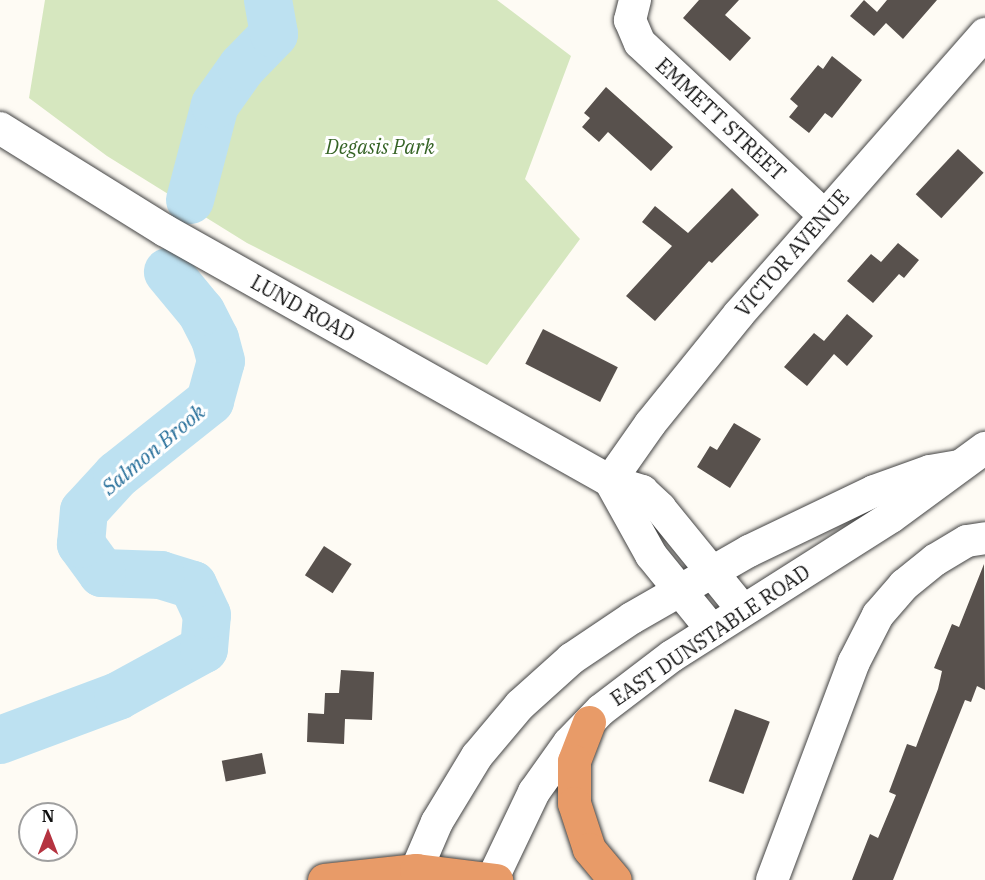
<!DOCTYPE html>
<html>
<head>
<meta charset="utf-8">
<style>
  body { margin:0 }
  #map { position:relative; width:985px; height:880px; overflow:hidden; background:#fefbf4; font-family:"IBM Plex Serif",serif }
  div>[style] { position:absolute }
  [style*='--x'] { left:calc(var(--x)*1px); top:calc(var(--y)*1px); width:calc(var(--w)*1px); rotate:calc(var(--a)*1deg) }
  .green>* { inset:0; background:#d6e7bf }
  .river>* { height:48px; margin:-24px; padding:0 24px; transform-origin:24px; border-radius:24px; background:#bde1f1 }
  .building>* { inset:0; background:#58514d; transform-origin:0 0 }
  .roads { filter:drop-shadow(0 0 2px #434343) drop-shadow(0 0 2px #434343) }
  .minor>* { height:32px; margin:-16px; padding:0 16px; transform-origin:16px; border-radius:16px; background:#fff }
  .highway>* { height:33px; margin:-16.5px; padding:0 16.5px; transform-origin:16.5px; border-radius:16.5px; background:#e89b68 }
  span { translate:-50% -50%; white-space:nowrap; text-align:center; line-height:1.15; -webkit-text-stroke:6px #fff; paint-order:stroke }
  .street-label { font-size:20px; color:#101010 }
  .park-label { font-size:20px; color:#356325; font-style:italic }
  .water-label { font-size:21px; color:#236c98; font-style:italic }
  .north { position:absolute; left:18px; top:802px; width:60px; height:60px; box-sizing:border-box; background:#fff; border:2px solid #9f9f9f; border-radius:50%; rotate:0deg; font-size:16px; font-weight:700; line-height:24px; text-align:center; color:#101010 }
  .north::after { content:''; display:block; margin:auto; width:21px; height:27px; background:#b53340; clip-path:polygon(50% 0,100% 100%,50% 72%,0 100%) }
</style>
</head>
<body>
<div id="map">
  <div class="green">
    <div style="clip-path:polygon(45px 0,497px 0,571px 56px,525px 179px,580px 239px,487px 365px,247px 243px,107px 156px,29px 98px)"></div>
  </div>
  <div class="river">
    <div style="--x:190;--y:200;--w:98;--a:-75.3"></div>
    <div style="--x:215;--y:105;--w:47;--a:-54.6"></div>
    <div style="--x:242;--y:67;--w:46;--a:-45.9"></div>
    <div style="--x:274;--y:34;--w:35;--a:-100"></div>
    <div style="--x:0;--y:740;--w:126;--a:-20.4"></div>
    <div style="--x:118;--y:696;--w:98;--a:-28.7"></div>
    <div style="--x:204;--y:649;--w:34;--a:-85"></div>
    <div style="--x:207;--y:615;--w:33;--a:-115"></div>
    <div style="--x:193;--y:585;--w:34;--a:-163"></div>
    <div style="--x:161;--y:575;--w:59;--a:-178.1"></div>
    <div style="--x:102;--y:573;--w:36;--a:-126"></div>
    <div style="--x:81;--y:544;--w:33;--a:-85"></div>
    <div style="--x:84;--y:511;--w:49;--a:-47.5"></div>
    <div style="--x:117;--y:475;--w:119;--a:-38.5"></div>
    <div style="--x:210;--y:401;--w:41;--a:-74.6"></div>
    <div style="--x:221;--y:361;--w:23;--a:-105"></div>
    <div style="--x:215;--y:339;--w:30;--a:-117"></div>
    <div style="--x:201;--y:312;--w:52;--a:-129.5"></div>
  </div>
  <div class="building">
    <div style="clip-path:polygon(699px 0,739px 0,725px 15px,751px 38px,730px 61px,683px 18px)"></div>
    <div style="clip-path:polygon(864px 0,877px 12px,887px 0,937px 0,903px 39px,886px 23px,874px 36px,850px 16px)"></div>
    <div style="clip-path:polygon(832px 56px,862px 80px,832px 118px,825px 113px,809px 133px,789px 117px,798px 106px,790px 99px,818px 65px,823px 69px)"></div>
    <div style="clip-path:polygon(606px 87px,673px 147px,651px 171px,608px 132px,599px 142px,582px 127px,590px 118px,584px 113px)"></div>
    <div style="left:958px;top:149px;width:35px;height:62px;rotate:43deg"></div>
    <div style="clip-path:polygon(732px 188px,759px 215px,712px 263px,709px 261px,655px 321px,626px 296px,672px 246px,642px 222px,655px 206px,688px 233px)"></div>
    <div style="clip-path:polygon(898px 243px,919px 260px,904px 278px,899px 274px,873px 303px,847px 281px,871px 254px,881px 262px)"></div>
    <div style="clip-path:polygon(847px 314px,873px 336px,847px 366px,834px 354px,807px 386px,784px 367px,814px 333px,824px 341px)"></div>
    <div style="left:543px;top:329px;width:84px;height:39px;rotate:27deg"></div>
    <div style="clip-path:polygon(734px 423px,761px 439px,730px 488px,697px 467px,710px 446px,717px 450px)"></div>
    <div style="left:324px;top:546px;width:33px;height:35px;rotate:33deg"></div>
    <div style="clip-path:polygon(984px 564px,985px 690px,977px 686px,971px 702px,965px 700px,893px 880px,852px 880px,870px 834px,878px 838px,896px 795px,889px 792px,907px 744px,916px 747px,938px 689px,942px 671px,934px 668px,952px 624px,959px 627px)"></div>
    <div style="clip-path:polygon(341px 670px,374px 672px,372px 720px,345px 719px,344px 744px,307px 742px,308px 713px,324px 714px,325px 693px,339px 693px)"></div>
    <div style="left:735px;top:709px;width:37px;height:77px;rotate:20deg"></div>
    <div style="left:262px;top:753px;width:21px;height:41px;rotate:79deg"></div>
  </div>
  <div class="roads">
    <div class="minor">
      <div style="--x:635;--y:0;--w:21;--a:104"></div>
      <div style="--x:630;--y:20;--w:25;--a:67"></div>
      <div style="--x:640;--y:43;--w:252;--a:43.1"></div>
      <div style="--x:0;--y:128;--w:193;--a:31.9"></div>
      <div style="--x:164;--y:230;--w:512;--a:29.37"></div>
      <div style="--x:610;--y:481;--w:34;--a:17"></div>
      <div style="--x:642;--y:491;--w:25;--a:43"></div>
      <div style="--x:660;--y:508;--w:130;--a:50.9"></div>
      <div style="--x:610;--y:481;--w:70;--a:-54.9"></div>
      <div style="--x:650;--y:424;--w:141;--a:-51"></div>
      <div style="--x:739;--y:314;--w:373;--a:-48.7"></div>
      <div style="--x:610;--y:481;--w:85;--a:61"></div>
      <div style="--x:651;--y:555;--w:97;--a:50.9"></div>
      <div style="--x:412;--y:880;--w:63;--a:-66.7"></div>
      <div style="--x:437;--y:822;--w:77;--a:-58.8"></div>
      <div style="--x:477;--y:756;--w:67;--a:-49.9"></div>
      <div style="--x:520;--y:705;--w:69;--a:-42"></div>
      <div style="--x:571;--y:659;--w:73;--a:-33.9"></div>
      <div style="--x:632;--y:618;--w:135;--a:-29.8"></div>
      <div style="--x:749;--y:551;--w:139;--a:-25.6"></div>
      <div style="--x:874;--y:491;--w:59;--a:-19.7"></div>
      <div style="--x:930;--y:471;--w:28;--a:-10"></div>
      <div style="--x:492;--y:880;--w:98;--a:-64.5"></div>
      <div style="--x:534;--y:792;--w:60;--a:-54.5"></div>
      <div style="--x:569;--y:743;--w:46;--a:-45.9"></div>
      <div style="--x:601;--y:710;--w:89;--a:-37.3"></div>
      <div style="--x:672;--y:656;--w:259;--a:-32.4"></div>
      <div style="--x:891;--y:517;--w:117;--a:-36.3"></div>
      <div style="--x:772;--y:880;--w:233;--a:-69.4"></div>
      <div style="--x:854;--y:662;--w:53;--a:-62.9"></div>
      <div style="--x:878;--y:615;--w:40;--a:-49"></div>
      <div style="--x:904;--y:585;--w:40;--a:-39"></div>
      <div style="--x:935;--y:560;--w:37;--a:-31"></div>
      <div style="--x:967;--y:541;--w:18;--a:-9"></div>
    </div>
    <div class="highway">
      <div style="--x:589;--y:722;--w:42;--a:111"></div>
      <div style="--x:574;--y:761;--w:42;--a:90"></div>
      <div style="--x:574;--y:803;--w:48;--a:71.9"></div>
      <div style="--x:589;--y:849;--w:40;--a:50"></div>
      <div style="--x:324;--y:880;--w:93;--a:-6.2"></div>
      <div style="--x:416;--y:870;--w:81;--a:7.1"></div>
    </div>
  </div>
  <div class="street-label">
    <span style="left:721px;top:119px;rotate:43deg">EMMETT STREET</span>
    <span style="left:792px;top:253px;rotate:-49deg">VICTOR AVENUE</span>
    <span style="left:303px;top:308px;rotate:29deg">LUND ROAD</span>
    <span style="left:710px;top:635px;rotate:-34deg">EAST DUNSTABLE ROAD</span>
  </div>
  <div class="park-label">
    <span style="left:380px;top:146px">Degasis Park</span>
  </div>
  <div class="water-label">
    <span style="left:153px;top:449px;rotate:-40deg">Salmon Brook</span>
  </div>
  <div class="north">N</div>
</div>
</body>
</html>
